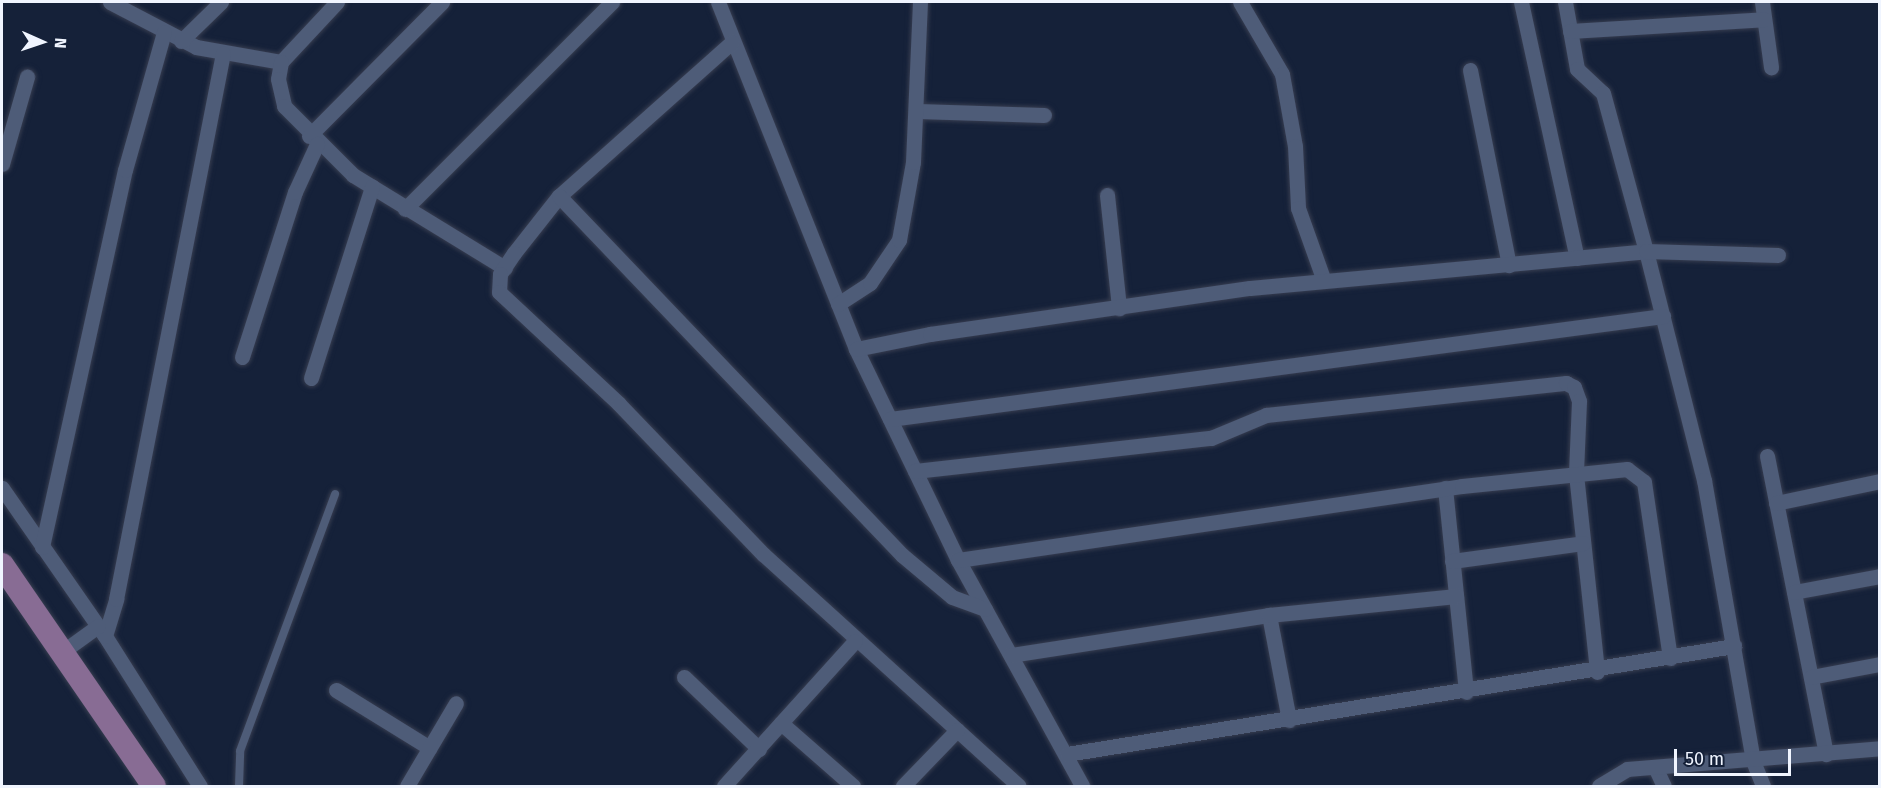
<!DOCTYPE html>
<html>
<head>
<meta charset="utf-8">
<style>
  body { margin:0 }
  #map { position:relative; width:1881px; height:788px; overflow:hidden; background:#152139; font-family:"Fira Sans",sans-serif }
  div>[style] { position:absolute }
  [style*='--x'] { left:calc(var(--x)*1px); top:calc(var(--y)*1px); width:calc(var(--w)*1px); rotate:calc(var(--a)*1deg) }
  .roads { filter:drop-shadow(0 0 2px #373d50) drop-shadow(0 0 2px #373d50) }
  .service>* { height:8px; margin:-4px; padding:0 4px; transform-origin:4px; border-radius:4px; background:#4e5c78 }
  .minor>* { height:15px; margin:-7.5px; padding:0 7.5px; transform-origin:7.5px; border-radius:7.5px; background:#4e5c78 }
  .primary>* { height:24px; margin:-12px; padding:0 12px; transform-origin:12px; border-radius:12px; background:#886c94 }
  span { translate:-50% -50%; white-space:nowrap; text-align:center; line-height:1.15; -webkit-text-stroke:4.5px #152139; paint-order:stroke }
  .frame { position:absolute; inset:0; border:3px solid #f0f5ff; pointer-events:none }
  .north { position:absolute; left:12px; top:12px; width:60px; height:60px; -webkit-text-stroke:4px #152139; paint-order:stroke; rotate:93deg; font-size:16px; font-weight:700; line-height:24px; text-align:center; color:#f0f5ff }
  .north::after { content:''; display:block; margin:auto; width:21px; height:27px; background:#f0f5ff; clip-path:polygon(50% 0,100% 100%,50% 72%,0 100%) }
  .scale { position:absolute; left:1674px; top:749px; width:117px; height:27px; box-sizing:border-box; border:3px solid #f0f5ff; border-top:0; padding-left:8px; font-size:18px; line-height:21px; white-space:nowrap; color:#f0f5ff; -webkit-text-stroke:4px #152139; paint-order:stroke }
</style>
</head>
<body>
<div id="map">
  <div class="roads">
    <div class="service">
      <div style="--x:239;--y:786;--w:35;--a:-88"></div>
      <div style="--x:240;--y:751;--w:274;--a:-69.7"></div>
    </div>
    <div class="minor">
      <div style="--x:110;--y:2;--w:97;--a:27.6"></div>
      <div style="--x:196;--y:47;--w:86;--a:10"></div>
      <div style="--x:337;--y:2;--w:82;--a:133"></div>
      <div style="--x:281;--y:62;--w:17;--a:100"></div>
      <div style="--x:278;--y:79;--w:28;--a:77"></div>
      <div style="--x:284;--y:106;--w:98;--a:45"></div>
      <div style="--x:353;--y:175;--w:178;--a:31.5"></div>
      <div style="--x:718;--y:2;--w:373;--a:68.3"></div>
      <div style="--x:856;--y:349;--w:234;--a:64.2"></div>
      <div style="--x:958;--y:560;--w:258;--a:61.2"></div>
      <div style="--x:1240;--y:2;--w:83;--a:59.7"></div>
      <div style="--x:1282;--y:74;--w:73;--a:79.8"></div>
      <div style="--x:1295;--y:146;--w:62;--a:87.2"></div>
      <div style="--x:1298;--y:208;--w:77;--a:70.4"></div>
      <div style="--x:1521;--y:2;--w:262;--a:77.7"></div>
      <div style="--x:1565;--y:2;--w:68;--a:79.8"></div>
      <div style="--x:1577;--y:69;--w:35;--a:43"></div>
      <div style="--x:1603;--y:93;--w:164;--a:74.8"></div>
      <div style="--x:1646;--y:251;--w:236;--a:75.8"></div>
      <div style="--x:1704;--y:480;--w:285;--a:80.1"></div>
      <div style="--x:1753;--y:761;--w:27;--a:68"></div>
      <div style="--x:1762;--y:2;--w:66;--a:82.1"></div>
      <div style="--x:1570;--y:31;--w:194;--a:-3.5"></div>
      <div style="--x:181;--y:41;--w:56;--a:-44.3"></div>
      <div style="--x:732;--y:42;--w:232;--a:138.3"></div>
      <div style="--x:559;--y:196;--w:73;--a:128.3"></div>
      <div style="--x:514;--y:253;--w:25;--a:124"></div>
      <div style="--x:500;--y:274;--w:18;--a:93"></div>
      <div style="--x:499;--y:292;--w:164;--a:43"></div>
      <div style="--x:619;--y:404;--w:208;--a:46.2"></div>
      <div style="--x:763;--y:554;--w:345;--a:42.2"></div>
      <div style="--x:1470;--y:70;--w:199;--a:78.7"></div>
      <div style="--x:917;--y:111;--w:127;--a:1.8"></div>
      <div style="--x:309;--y:136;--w:189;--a:-45.2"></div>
      <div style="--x:2;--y:164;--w:91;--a:-74"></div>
      <div style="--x:1107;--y:195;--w:114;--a:83.9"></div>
      <div style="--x:559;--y:196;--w:497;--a:46.3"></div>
      <div style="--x:902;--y:555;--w:65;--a:40"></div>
      <div style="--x:952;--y:597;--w:35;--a:20"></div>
      <div style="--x:405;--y:209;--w:293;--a:-45"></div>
      <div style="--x:838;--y:304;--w:38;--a:-33"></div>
      <div style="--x:870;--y:283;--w:52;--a:-56"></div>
      <div style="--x:899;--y:240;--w:79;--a:-79.8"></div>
      <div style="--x:913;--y:162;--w:160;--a:-87.5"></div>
      <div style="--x:856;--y:349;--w:76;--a:-11.5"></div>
      <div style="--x:930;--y:334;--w:323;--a:-8.2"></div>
      <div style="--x:1250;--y:288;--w:398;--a:-5.3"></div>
      <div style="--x:1646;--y:251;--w:132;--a:1.7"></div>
      <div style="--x:242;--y:357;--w:173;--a:-72.2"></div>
      <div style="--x:295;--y:192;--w:53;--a:-65.4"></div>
      <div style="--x:311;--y:378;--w:201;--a:-72.3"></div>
      <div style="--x:890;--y:419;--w:780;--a:-7.59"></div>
      <div style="--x:1767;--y:456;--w:304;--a:78.8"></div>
      <div style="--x:915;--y:471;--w:298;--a:-6.4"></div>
      <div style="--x:1211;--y:438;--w:60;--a:-22.7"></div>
      <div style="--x:1266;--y:415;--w:302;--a:-6.1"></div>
      <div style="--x:1566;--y:383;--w:9;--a:27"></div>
      <div style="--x:1574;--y:387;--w:15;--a:70"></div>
      <div style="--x:1579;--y:401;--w:73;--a:92.4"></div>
      <div style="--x:1576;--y:474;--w:199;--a:83.9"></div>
      <div style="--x:2;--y:488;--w:180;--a:55.2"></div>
      <div style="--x:105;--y:636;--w:178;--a:57.7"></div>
      <div style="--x:1445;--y:488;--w:205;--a:84.1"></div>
      <div style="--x:1776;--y:503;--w:106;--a:-11.9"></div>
      <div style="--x:42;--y:547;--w:386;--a:-77.6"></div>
      <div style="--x:125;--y:170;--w:143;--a:-74.2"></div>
      <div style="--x:958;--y:560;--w:509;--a:-8.35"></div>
      <div style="--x:1462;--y:486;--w:166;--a:-5.9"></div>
      <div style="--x:1627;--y:469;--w:21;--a:37"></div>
      <div style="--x:1644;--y:482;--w:178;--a:81.6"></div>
      <div style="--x:1452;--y:561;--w:132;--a:-7.8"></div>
      <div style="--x:1794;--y:592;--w:87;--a:-10.5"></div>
      <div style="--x:1269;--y:615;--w:107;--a:79.2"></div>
      <div style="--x:105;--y:636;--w:39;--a:-73"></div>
      <div style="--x:116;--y:599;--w:556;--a:-78.91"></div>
      <div style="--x:62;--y:652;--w:44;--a:-35.8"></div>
      <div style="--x:1011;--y:655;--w:261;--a:-8.8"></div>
      <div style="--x:1269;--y:615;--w:188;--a:-5.8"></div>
      <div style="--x:684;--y:677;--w:104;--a:43.8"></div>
      <div style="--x:1811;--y:677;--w:70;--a:-10.7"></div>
      <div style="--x:336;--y:690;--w:110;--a:31.7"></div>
      <div style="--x:781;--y:723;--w:96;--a:41.2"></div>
      <div style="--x:1067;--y:754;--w:676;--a:-9.2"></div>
      <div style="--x:1655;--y:767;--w:21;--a:65"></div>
      <div style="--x:407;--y:786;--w:96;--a:-59.4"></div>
      <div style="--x:724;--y:786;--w:195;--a:-47.9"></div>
      <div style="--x:903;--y:786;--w:78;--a:-46"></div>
      <div style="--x:1599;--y:786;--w:33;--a:-31"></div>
      <div style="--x:1627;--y:769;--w:254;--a:-4.7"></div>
    </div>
    <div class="primary">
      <div style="--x:2;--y:565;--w:268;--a:55.5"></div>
    </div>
  </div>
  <div class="frame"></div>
  <div class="north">N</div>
  <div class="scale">50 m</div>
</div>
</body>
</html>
